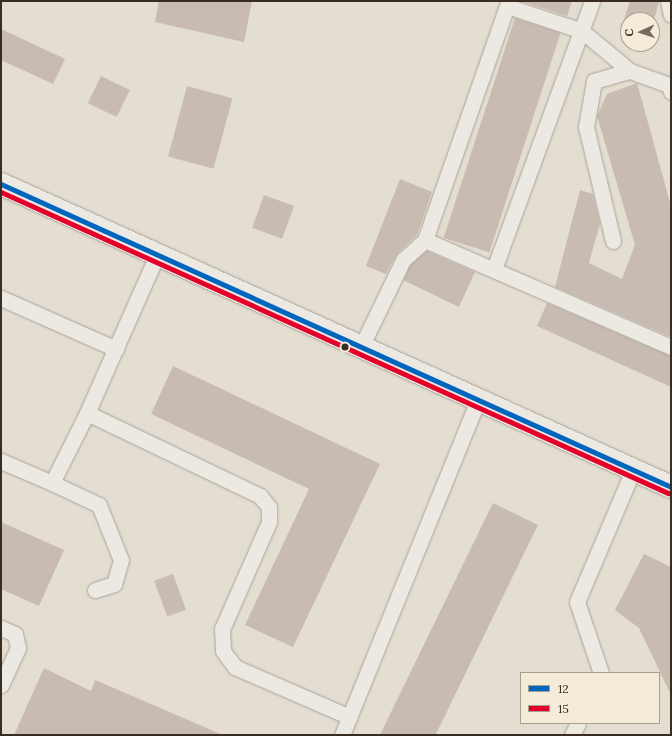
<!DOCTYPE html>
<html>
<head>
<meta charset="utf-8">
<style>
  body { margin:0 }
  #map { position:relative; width:672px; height:736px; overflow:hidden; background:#e4ddd1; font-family:Lora,serif }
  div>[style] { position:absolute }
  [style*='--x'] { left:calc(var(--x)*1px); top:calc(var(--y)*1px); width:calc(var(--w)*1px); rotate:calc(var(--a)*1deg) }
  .building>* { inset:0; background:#c8bcb2; transform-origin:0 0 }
  .roads { filter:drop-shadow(0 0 1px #aaa399) drop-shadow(0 0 1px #aaa399) }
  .lane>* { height:15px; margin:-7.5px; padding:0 7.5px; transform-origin:7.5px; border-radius:7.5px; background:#ece9e2 }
  .street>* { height:22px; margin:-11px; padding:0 11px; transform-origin:11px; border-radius:11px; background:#ece9e2 }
  .bus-1>* { height:5px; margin:-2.5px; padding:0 2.5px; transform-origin:2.5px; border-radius:2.5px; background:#0065bd }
  .bus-2>* { height:5px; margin:-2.5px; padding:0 2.5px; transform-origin:2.5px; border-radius:2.5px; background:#e4002b }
  .dots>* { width:11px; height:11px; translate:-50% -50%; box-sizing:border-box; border:2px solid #f4ebd8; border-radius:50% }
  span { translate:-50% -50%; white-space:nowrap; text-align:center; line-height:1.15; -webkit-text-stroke:3.5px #f4ebd8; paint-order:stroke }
  .frame { position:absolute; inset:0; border:2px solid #392c21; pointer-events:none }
  .legend { position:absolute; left:520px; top:672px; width:140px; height:52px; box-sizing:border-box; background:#f4ebd8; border:1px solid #a99f8f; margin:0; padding:5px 7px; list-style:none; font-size:12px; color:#392c21 }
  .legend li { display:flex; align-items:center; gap:8px; height:20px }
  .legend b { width:20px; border:1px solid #a99f8f }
  .north { position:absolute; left:620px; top:12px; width:40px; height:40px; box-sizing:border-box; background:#f4ebd8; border:1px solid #a99f8f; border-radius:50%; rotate:267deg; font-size:11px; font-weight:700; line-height:16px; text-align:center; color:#392c21 }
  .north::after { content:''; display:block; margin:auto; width:14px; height:18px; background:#756a5f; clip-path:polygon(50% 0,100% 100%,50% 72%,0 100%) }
</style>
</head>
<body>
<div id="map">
  <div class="building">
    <div style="clip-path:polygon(159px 1px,252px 1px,244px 42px,155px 22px)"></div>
    <div style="clip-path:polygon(521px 1px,572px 1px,567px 16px)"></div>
    <div style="clip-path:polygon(630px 1px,659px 1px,654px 20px,624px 20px)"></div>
    <div style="left:515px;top:18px;width:48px;height:231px;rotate:18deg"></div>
    <div style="clip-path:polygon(1px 29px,65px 59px,53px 84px,1px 60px)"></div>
    <div style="left:101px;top:76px;width:32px;height:30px;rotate:26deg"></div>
    <div style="clip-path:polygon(637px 83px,671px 206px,671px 337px,555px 287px,580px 190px,593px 194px,600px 224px,589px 263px,622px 279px,635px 245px,597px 116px,607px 94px)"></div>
    <div style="left:187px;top:86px;width:47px;height:73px;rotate:15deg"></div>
    <div style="clip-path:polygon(400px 179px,432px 192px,417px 235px,397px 254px,386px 274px,366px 266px)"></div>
    <div style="left:264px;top:195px;width:32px;height:35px;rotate:20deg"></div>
    <div style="clip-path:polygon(427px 251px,475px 272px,459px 307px,403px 280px,410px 265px)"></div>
    <div style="clip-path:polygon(547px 303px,671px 356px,671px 387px,537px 326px)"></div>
    <div style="clip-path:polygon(173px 366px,380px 464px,293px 647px,245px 625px,309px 489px,151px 414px)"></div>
    <div style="left:493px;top:503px;width:50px;height:257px;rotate:26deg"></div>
    <div style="clip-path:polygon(1px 522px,64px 550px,39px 606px,1px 589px)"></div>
    <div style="clip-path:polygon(644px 554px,671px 567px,671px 695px,639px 628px,615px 610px)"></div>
    <div style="left:173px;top:574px;width:38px;height:20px;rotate:70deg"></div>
    <div style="clip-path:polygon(44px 668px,91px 691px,95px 680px,223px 735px,14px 735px)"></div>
  </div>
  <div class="roads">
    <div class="lane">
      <div style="--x:668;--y:1;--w:14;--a:78"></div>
      <div style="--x:425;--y:240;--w:248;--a:-70.7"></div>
      <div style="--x:507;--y:6;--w:79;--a:18.4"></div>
      <div style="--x:582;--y:31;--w:62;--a:39.8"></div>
      <div style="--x:613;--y:241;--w:117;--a:-103.3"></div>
      <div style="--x:586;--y:127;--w:47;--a:-80.1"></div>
      <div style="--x:594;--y:81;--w:37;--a:-16"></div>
      <div style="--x:630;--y:71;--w:41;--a:19.7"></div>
      <div style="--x:669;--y:85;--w:7;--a:74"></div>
      <div style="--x:494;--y:269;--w:285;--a:-69.9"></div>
      <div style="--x:1;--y:298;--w:126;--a:23.9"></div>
      <div style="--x:361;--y:347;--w:97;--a:-64.2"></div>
      <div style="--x:403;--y:260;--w:30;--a:-42"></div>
      <div style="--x:425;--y:240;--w:268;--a:23.5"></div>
      <div style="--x:87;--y:413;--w:192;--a:25.6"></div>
      <div style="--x:260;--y:496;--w:14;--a:51"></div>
      <div style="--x:269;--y:507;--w:15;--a:90"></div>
      <div style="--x:269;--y:522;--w:117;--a:113.7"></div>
      <div style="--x:222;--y:629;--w:22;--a:87"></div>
      <div style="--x:223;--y:651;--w:20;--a:53"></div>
      <div style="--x:235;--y:667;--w:125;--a:23.5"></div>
      <div style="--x:1;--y:461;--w:56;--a:23.3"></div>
      <div style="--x:52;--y:483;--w:78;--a:-63.4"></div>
      <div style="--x:87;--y:413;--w:173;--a:-66.1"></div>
      <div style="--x:52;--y:483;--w:52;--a:25.1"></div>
      <div style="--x:99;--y:505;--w:59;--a:68.2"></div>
      <div style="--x:121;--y:560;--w:25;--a:106"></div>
      <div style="--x:114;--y:584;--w:20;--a:162"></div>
      <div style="--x:1;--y:628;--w:15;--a:23"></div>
      <div style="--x:15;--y:634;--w:14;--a:78"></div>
      <div style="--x:18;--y:648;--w:41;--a:114.7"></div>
      <div style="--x:601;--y:673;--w:75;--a:-108.7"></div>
      <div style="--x:577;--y:602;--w:143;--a:-67"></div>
      <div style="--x:342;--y:735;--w:362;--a:-67.9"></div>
      <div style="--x:572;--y:735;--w:13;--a:-63"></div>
    </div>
    <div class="street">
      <div style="--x:1;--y:184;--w:735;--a:24.33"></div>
    </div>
  </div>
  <div class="bus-1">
    <div style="--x:1;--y:184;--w:735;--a:24.33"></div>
  </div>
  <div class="bus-2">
    <div style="--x:1;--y:192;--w:732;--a:24.29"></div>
  </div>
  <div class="dots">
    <div style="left:345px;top:347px;background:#392c21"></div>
  </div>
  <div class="frame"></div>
  <ul class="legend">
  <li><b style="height:5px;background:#0065bd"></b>12</li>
  <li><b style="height:5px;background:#e4002b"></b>15</li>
  </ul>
  <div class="north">С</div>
</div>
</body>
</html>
